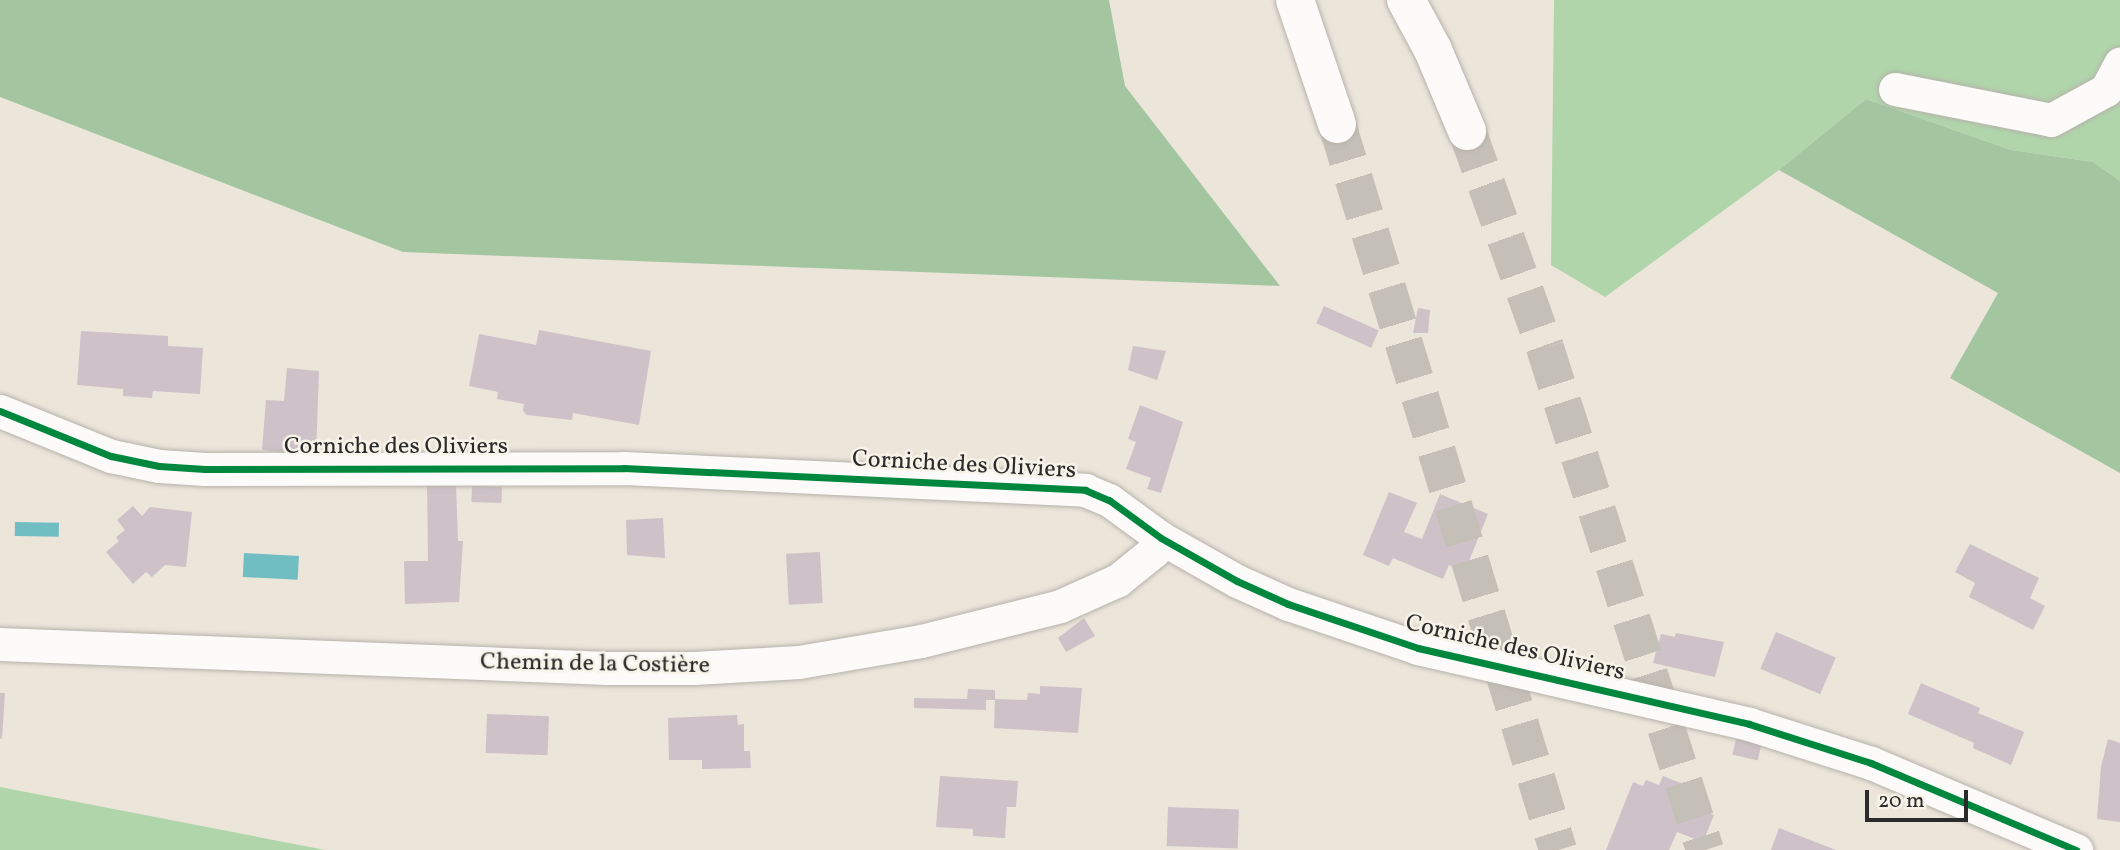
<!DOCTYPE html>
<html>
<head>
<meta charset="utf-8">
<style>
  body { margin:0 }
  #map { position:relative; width:2120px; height:850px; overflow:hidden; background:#ece5da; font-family:Vollkorn,serif }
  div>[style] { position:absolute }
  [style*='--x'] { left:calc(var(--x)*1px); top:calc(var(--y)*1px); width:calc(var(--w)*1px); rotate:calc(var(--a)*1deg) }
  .green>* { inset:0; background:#b0d5ab }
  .forest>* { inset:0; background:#a3c6a1 }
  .water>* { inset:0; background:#71bec2; transform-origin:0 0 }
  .building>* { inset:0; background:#cec2c8; transform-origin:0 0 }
  .highway-tunnel>* { height:38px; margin-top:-19px; transform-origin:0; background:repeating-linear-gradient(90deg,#c5c0b7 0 38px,transparent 0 57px) }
  .roads { filter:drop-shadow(0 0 2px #b6b2ab) drop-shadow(0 0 2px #b6b2ab) }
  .minor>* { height:33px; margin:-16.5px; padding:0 16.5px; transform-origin:16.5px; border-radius:16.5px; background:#fcfbf9 }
  .highway>* { height:38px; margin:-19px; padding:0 19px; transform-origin:19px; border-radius:19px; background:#fcfbf9 }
  .cycleway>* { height:7px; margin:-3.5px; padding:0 3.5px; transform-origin:3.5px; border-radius:3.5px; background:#00873e }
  span { translate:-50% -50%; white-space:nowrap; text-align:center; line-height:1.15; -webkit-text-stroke:5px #f7f3e8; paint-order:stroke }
  .street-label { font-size:24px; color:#2b2b2b }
  .scale { position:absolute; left:1865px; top:790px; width:103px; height:32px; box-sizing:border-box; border:4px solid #2b2b2b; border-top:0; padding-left:9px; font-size:21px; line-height:24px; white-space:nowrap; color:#2b2b2b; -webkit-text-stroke:5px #f7f3e8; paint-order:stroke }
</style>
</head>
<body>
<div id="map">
  <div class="green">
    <div style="clip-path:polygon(1554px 0,2120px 0,2120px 181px,2093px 162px,2011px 150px,1866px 99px,1779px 170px,1605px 297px,1551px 265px)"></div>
    <div style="clip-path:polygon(0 787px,325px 850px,0 850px)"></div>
  </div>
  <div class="forest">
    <div style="clip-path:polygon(0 0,1109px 0,1125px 86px,1280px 286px,403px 252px,0 97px)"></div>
    <div style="clip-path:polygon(1866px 99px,2011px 150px,2093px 162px,2120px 181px,2120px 473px,1950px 378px,1998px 293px,1779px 170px)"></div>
  </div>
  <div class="water">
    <div style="left:15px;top:522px;width:44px;height:14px;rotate:1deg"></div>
    <div style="left:244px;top:553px;width:55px;height:24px;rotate:3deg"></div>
  </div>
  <div class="building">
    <div style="left:1324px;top:306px;width:60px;height:19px;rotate:24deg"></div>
    <div style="clip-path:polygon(1418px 308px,1430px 310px,1428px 333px,1413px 333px)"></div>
    <div style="clip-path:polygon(539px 330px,651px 351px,639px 425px,573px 413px,572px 420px,527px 415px,523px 411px,524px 404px,497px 399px,498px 392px,469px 386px,479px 334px,536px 345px)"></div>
    <div style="clip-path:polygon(81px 331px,168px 336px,168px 346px,203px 348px,200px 394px,153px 391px,152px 398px,123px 396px,123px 389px,77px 385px)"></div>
    <div style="clip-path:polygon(1133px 346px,1166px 351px,1157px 380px,1128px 370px)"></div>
    <div style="clip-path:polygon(287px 368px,319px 371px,316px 455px,262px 450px,266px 400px,284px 401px)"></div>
    <div style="clip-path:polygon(1140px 405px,1183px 422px,1161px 493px,1147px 489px,1151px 478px,1126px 469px,1136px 442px,1128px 439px)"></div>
    <div style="clip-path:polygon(427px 485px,456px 485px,458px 541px,463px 541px,459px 602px,405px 604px,404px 561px,428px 561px)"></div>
    <div style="left:472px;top:486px;width:30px;height:16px;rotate:2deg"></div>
    <div style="clip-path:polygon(1389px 492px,1417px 503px,1404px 532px,1422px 539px,1440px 494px,1488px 514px,1465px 571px,1449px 565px,1443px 579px,1393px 558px,1389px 566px,1363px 555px)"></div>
    <div style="clip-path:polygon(133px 506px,142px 516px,150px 507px,192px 512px,186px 567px,165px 565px,152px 577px,146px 572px,133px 584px,106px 552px,119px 541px,116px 537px,125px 530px,117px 520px)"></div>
    <div style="clip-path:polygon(663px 518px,665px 558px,627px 555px,626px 520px)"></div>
    <div style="clip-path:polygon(1970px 544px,2039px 578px,2030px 598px,2045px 606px,2033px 630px,1969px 597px,1975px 583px,1955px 572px)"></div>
    <div style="left:820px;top:552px;width:51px;height:34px;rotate:87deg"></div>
    <div style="clip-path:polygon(1084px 618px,1095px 636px,1066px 652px,1058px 638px)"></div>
    <div style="left:1776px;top:632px;width:65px;height:40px;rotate:23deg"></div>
    <div style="clip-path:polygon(1676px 633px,1724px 642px,1715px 677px,1653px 663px,1661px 634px,1675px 637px)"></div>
    <div style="clip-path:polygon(1921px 683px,1980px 708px,1978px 713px,2024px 732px,2011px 765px,1973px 748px,1974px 743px,1908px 714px)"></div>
    <div style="clip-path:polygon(1040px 686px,1082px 688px,1078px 733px,994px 728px,995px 700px,986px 700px,986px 710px,914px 708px,914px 698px,967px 699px,968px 689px,995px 690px,995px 699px,1027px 700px,1028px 693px,1040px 694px)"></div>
    <div style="clip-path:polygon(0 693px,5px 693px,2px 739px,0 738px)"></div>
    <div style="left:487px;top:714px;width:62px;height:39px;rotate:2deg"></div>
    <div style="clip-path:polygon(737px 715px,738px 725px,744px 724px,744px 751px,750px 751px,751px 768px,702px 769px,702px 760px,669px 760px,668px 718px)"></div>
    <div style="left:1736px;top:739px;width:26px;height:16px;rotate:13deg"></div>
    <div style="clip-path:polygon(2108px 739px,2120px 743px,2120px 822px,2097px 819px,2101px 767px)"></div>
    <div style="clip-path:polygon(940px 776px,1018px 781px,1016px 807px,1007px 807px,1005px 838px,973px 836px,973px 829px,936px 827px)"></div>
    <div style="clip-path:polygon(1663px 776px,1683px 784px,1680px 793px,1701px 802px,1699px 809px,1714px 815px,1703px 842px,1677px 832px,1669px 850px,1606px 850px,1633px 782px,1643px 786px,1646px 780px,1659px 785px)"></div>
    <div style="left:1168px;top:807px;width:71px;height:39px;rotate:2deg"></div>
    <div style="clip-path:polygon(1779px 828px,1836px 850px,1771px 850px)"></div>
  </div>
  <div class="highway-tunnel">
    <div style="--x:1337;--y:124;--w:759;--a:73.07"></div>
    <div style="--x:1467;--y:131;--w:231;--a:70.2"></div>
    <div style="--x:1545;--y:348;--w:527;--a:72.32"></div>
  </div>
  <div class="roads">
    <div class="minor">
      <div style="--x:1895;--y:89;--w:159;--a:11.2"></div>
      <div style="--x:2051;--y:120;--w:63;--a:-28.6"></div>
      <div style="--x:2106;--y:90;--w:30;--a:-62"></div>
      <div style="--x:0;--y:411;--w:120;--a:22.1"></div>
      <div style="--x:111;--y:456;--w:49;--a:11.8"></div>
      <div style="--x:159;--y:466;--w:46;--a:3.7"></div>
      <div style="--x:205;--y:469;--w:419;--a:-0.1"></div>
      <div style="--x:624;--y:468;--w:462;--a:2.7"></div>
      <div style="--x:1085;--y:490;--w:26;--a:23"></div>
      <div style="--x:1109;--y:500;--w:64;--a:36.2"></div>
      <div style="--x:1161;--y:538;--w:87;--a:29.5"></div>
      <div style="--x:1237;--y:581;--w:56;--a:24.3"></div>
      <div style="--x:1288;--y:604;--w:137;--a:18.7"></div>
      <div style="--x:1418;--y:648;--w:340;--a:12.9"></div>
      <div style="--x:1749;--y:724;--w:128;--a:17.7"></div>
      <div style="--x:1871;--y:763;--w:223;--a:23"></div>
      <div style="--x:0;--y:644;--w:607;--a:2.26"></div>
      <div style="--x:607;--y:668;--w:87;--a:0"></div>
      <div style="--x:694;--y:668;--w:105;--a:-3.3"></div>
      <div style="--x:799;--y:662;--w:124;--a:-9.8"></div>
      <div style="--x:921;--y:641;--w:143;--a:-14.1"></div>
      <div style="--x:1060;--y:606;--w:64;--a:-24.1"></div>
      <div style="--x:1118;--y:580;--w:46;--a:-38.9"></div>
      <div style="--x:1154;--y:551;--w:15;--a:-62"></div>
    </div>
    <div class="highway">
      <div style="--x:1295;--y:0;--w:131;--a:71.3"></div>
      <div style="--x:1406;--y:0;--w:57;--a:61.6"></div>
      <div style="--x:1433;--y:50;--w:88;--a:67.2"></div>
    </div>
  </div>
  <div class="cycleway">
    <div style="--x:0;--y:411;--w:120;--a:22.1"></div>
    <div style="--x:111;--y:456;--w:49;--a:11.8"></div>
    <div style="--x:159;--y:466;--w:46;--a:3.7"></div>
    <div style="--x:205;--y:469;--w:419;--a:-0.1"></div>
    <div style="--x:624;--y:468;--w:462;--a:2.7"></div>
    <div style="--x:1085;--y:490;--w:26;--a:23"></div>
    <div style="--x:1109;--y:500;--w:64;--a:36.2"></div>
    <div style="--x:1161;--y:538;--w:87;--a:29.5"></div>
    <div style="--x:1237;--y:581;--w:56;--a:24.3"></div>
    <div style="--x:1288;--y:604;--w:137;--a:18.7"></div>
    <div style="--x:1418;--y:648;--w:340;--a:12.9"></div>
    <div style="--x:1749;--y:724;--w:128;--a:17.7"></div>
    <div style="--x:1871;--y:763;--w:223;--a:23"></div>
  </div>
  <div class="street-label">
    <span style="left:396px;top:448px">Corniche des Oliviers</span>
    <span style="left:964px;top:466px;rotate:3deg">Corniche des Oliviers</span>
    <span style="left:1515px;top:649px;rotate:13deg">Corniche des Oliviers</span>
    <span style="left:595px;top:665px;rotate:1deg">Chemin de la Costière</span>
  </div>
  <div class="scale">20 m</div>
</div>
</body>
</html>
